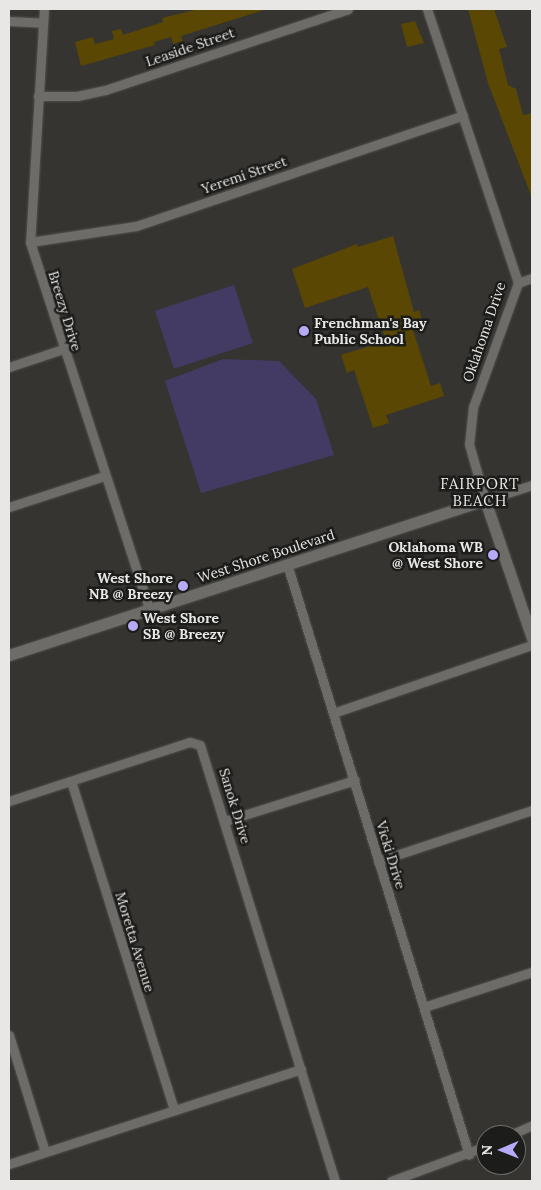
<!DOCTYPE html>
<html>
<head>
<meta charset="utf-8">
<style>
  body { margin:0 }
  #map { position:relative; width:541px; height:1190px; overflow:hidden; background:#353431; font-family:Lora,serif }
  div>[style] { position:absolute }
  [style*='--x'] { left:calc(var(--x)*1px); top:calc(var(--y)*1px); width:calc(var(--w)*1px); rotate:calc(var(--a)*1deg) }
  .green>* { inset:0; background:#433b64; transform-origin:0 0 }
  .building>* { inset:0; background:#594703 }
  .roads { filter:drop-shadow(0 0 1px #51514e) drop-shadow(0 0 1px #51514e) }
  .minor>* { height:9px; margin:-4.5px; padding:0 4.5px; transform-origin:4.5px; border-radius:4.5px; background:#6d6c69 }
  .tertiary>* { height:11px; margin:-5.5px; padding:0 5.5px; transform-origin:5.5px; border-radius:5.5px; background:#6d6c69 }
  .dots>* { width:14px; height:14px; translate:-50% -50%; box-sizing:border-box; border:2px solid #1c1c1a; border-radius:50% }
  span { translate:-50% -50%; white-space:nowrap; text-align:center; line-height:1.15; -webkit-text-stroke:5px #1c1c1a; paint-order:stroke }
  .street-label { font-size:14px; color:#e8e7e5 }
  .poi-label { font-size:14px; color:#e8e7e5; font-weight:700 }
  .left { translate:0 -50%; text-align:left }
  .right { translate:-100% -50%; text-align:right }
  .neighbourhood-label { font-size:15px; color:#e8e7e5; letter-spacing:1px }
  .frame { position:absolute; inset:0; border:10px solid #e8e7e5; pointer-events:none }
  .north { position:absolute; left:476px; top:1125px; width:50px; height:50px; box-sizing:border-box; background:#1c1c1a; border:1px solid #6e6d6b; border-radius:50%; rotate:269deg; font-size:14px; font-weight:700; line-height:20px; text-align:center; color:#e8e7e5 }
  .north::after { content:''; display:block; margin:auto; width:18px; height:22px; background:#b7abf8; clip-path:polygon(50% 0,100% 100%,50% 72%,0 100%) }
</style>
</head>
<body>
<div id="map">
  <div class="green">
    <div style="left:234px;top:285px;width:61px;height:83px;rotate:72deg"></div>
    <div style="clip-path:polygon(223px 359px,279px 361px,316px 399px,334px 455px,201px 493px,165px 381px)"></div>
  </div>
  <div class="building">
    <div style="clip-path:polygon(199px 9px,264px 10px,181px 36px,183px 41px,173px 44px,171px 37px,154px 42px,155px 45px,81px 66px,75px 42px,93px 37px,95px 44px,114px 39px,112px 31px,121px 29px,123px 35px,163px 22px,162px 18px)"></div>
    <div style="clip-path:polygon(468px 9px,494px 9px,507px 47px,499px 49px,508px 85px,516px 89px,523px 115px,532px 113px,532px 198px,488px 83px)"></div>
    <div style="clip-path:polygon(415px 21px,424px 43px,407px 47px,401px 24px)"></div>
    <div style="clip-path:polygon(393px 236px,414px 312px,419px 310px,423px 323px,412px 327px,431px 386px,440px 383px,444px 396px,386px 415px,389px 423px,373px 428px,354px 370px,347px 373px,341px 355px,386px 341px,368px 287px,305px 308px,292px 269px,357px 244px,358px 247px)"></div>
  </div>
  <div class="roads">
    <div class="minor">
      <div style="--x:44;--y:9;--w:233;--a:93.4"></div>
      <div style="--x:30;--y:242;--w:386;--a:72"></div>
      <div style="--x:427;--y:9;--w:289;--a:71.6"></div>
      <div style="--x:518;--y:283;--w:132;--a:109.9"></div>
      <div style="--x:473;--y:407;--w:37;--a:96"></div>
      <div style="--x:469;--y:444;--w:58;--a:74.1"></div>
      <div style="--x:485;--y:500;--w:49;--a:-17.7"></div>
      <div style="--x:9;--y:21;--w:34;--a:3"></div>
      <div style="--x:38;--y:96;--w:39;--a:0"></div>
      <div style="--x:77;--y:96;--w:29;--a:-12"></div>
      <div style="--x:105;--y:90;--w:256;--a:-18.4"></div>
      <div style="--x:30;--y:242;--w:107;--a:-8.6"></div>
      <div style="--x:136;--y:226;--w:345;--a:-18.7"></div>
      <div style="--x:518;--y:283;--w:15;--a:-20"></div>
      <div style="--x:9;--y:367;--w:57;--a:-18.4"></div>
      <div style="--x:9;--y:507;--w:100;--a:-18.1"></div>
      <div style="--x:287;--y:564;--w:618;--a:72.88"></div>
      <div style="--x:333;--y:713;--w:210;--a:-18.9"></div>
      <div style="--x:71;--y:781;--w:345;--a:72.6"></div>
      <div style="--x:9;--y:801;--w:190;--a:-18.1"></div>
      <div style="--x:190;--y:742;--w:10;--a:17"></div>
      <div style="--x:200;--y:745;--w:456;--a:72.8"></div>
      <div style="--x:225;--y:821;--w:136;--a:-17.5"></div>
      <div style="--x:378;--y:861;--w:162;--a:-18.3"></div>
      <div style="--x:424;--y:1007;--w:114;--a:-18"></div>
      <div style="--x:9;--y:1035;--w:122;--a:72.9"></div>
      <div style="--x:510;--y:1135;--w:24;--a:-24"></div>
      <div style="--x:9;--y:1164;--w:307;--a:-18"></div>
      <div style="--x:391;--y:1181;--w:101;--a:-20.2"></div>
    </div>
    <div class="tertiary">
      <div style="--x:9;--y:655;--w:501;--a:-18.04"></div>
      <div style="--x:485;--y:500;--w:146;--a:71.2"></div>
    </div>
  </div>
  <div class="dots">
    <div style="left:304px;top:331px;background:#b7abf8"></div>
    <div style="left:493px;top:555px;background:#b7abf8"></div>
    <div style="left:183px;top:586px;background:#b7abf8"></div>
    <div style="left:133px;top:626px;background:#b7abf8"></div>
  </div>
  <div class="street-label">
    <span style="left:190px;top:47px;rotate:-19deg">Leaside Street</span>
    <span style="left:244px;top:175px;rotate:-19deg">Yeremi Street</span>
    <span style="left:65px;top:311px;rotate:73deg">Breezy Drive</span>
    <span style="left:484px;top:332px;rotate:-71deg">Oklahoma Drive</span>
    <span style="left:266px;top:556px;rotate:-18deg">West Shore Boulevard</span>
    <span style="left:235px;top:806px;rotate:73deg">Sanok Drive</span>
    <span style="left:391px;top:855px;rotate:73deg">Vicki Drive</span>
    <span style="left:135px;top:942px;rotate:73deg">Moretta Avenue</span>
  </div>
  <div class="poi-label">
    <span class="left" style="left:314px;top:331px">Frenchman's Bay<br>Public School</span>
    <span class="right" style="left:483px;top:555px">Oklahoma WB<br>@ West Shore</span>
    <span class="right" style="left:173px;top:586px">West Shore<br>NB @ Breezy</span>
    <span class="left" style="left:143px;top:626px">West Shore<br>SB @ Breezy</span>
  </div>
  <div class="neighbourhood-label">
    <span style="left:480px;top:492px">FAIRPORT<br>BEACH</span>
  </div>
  <div class="frame"></div>
  <div class="north">N</div>
</div>
</body>
</html>
